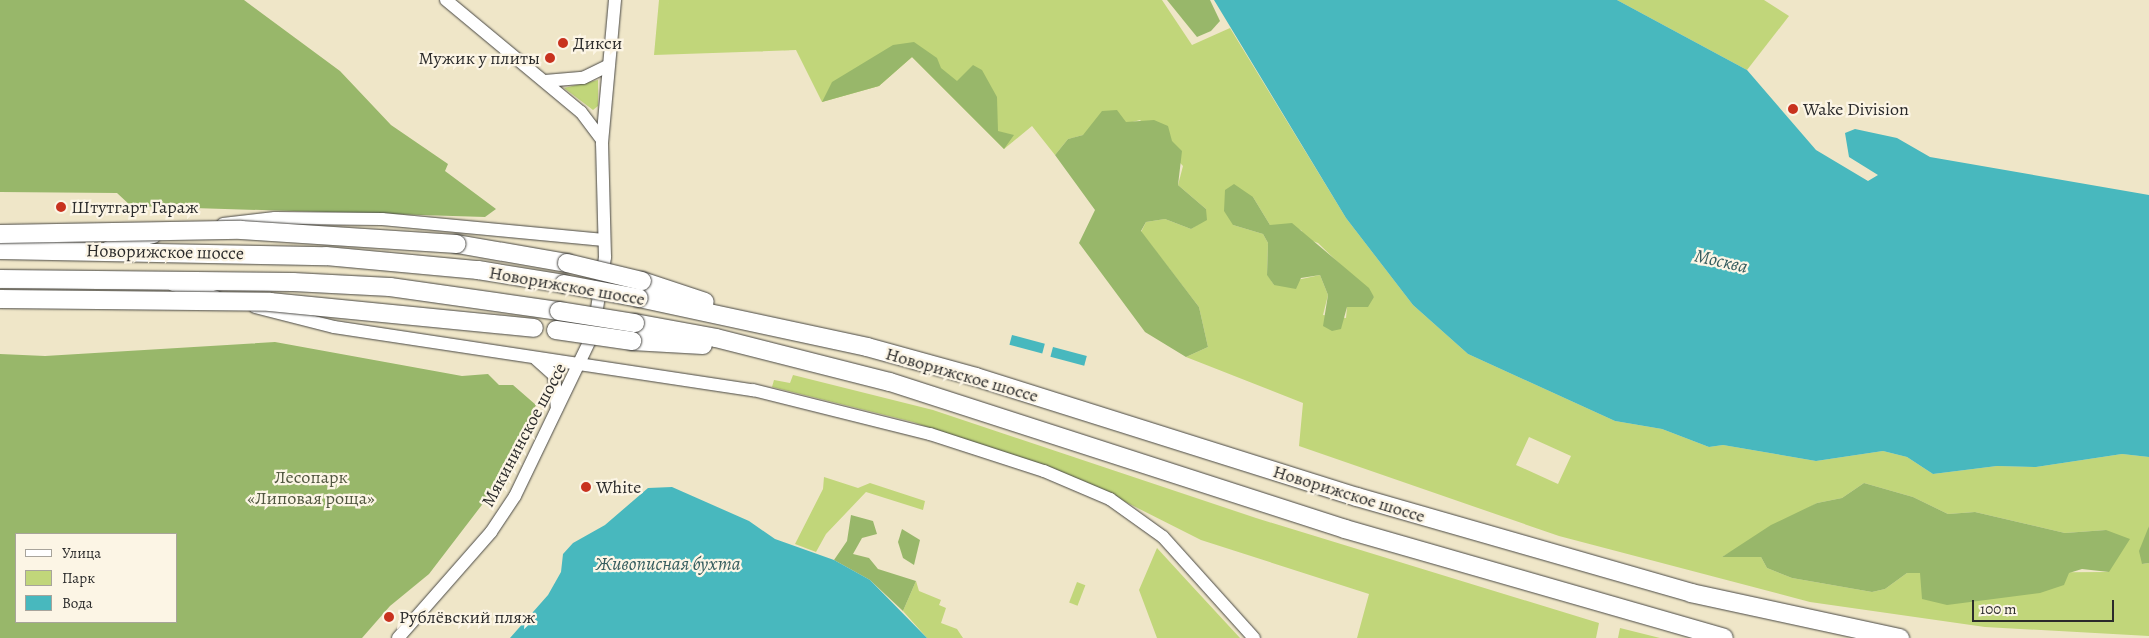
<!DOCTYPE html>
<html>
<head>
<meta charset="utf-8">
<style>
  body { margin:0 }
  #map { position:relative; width:2149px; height:638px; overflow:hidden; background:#efe6c8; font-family:Alegreya,serif }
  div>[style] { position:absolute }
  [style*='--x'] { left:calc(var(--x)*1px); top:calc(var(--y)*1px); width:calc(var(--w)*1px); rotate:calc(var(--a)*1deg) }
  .green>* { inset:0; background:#c1d67a; transform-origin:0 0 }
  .forest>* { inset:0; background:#98b76a }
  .water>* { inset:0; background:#48b8be; transform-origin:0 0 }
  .roads { filter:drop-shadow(0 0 1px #484743) drop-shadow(0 0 1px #484743) }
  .minor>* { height:12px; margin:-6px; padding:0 6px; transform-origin:6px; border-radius:6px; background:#fff }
  .highway>* { height:18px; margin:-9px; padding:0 9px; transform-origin:9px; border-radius:9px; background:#fff }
  .bridges { filter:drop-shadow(0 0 1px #484743) drop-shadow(0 0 1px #484743) }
  .highway-bridge>* { height:18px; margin:-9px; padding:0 9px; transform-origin:9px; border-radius:9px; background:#fff }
  .dots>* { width:14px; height:14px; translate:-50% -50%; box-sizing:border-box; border:2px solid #fcf5e5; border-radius:50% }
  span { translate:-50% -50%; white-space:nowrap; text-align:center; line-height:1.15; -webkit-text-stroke:4.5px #fcf5e5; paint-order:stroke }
  .poi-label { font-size:18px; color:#2b2b2b }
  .left { translate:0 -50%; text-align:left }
  .right { translate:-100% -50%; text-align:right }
  .street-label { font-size:18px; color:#2b2b2b }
  .park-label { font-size:18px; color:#50563f }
  .water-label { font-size:19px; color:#355c5e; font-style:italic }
  .legend { position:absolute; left:15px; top:533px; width:162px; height:90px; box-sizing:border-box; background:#fcf5e5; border:1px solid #a8a49b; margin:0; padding:6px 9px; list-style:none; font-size:15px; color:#2b2b2b }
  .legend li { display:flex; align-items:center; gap:10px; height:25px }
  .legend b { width:25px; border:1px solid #a8a49b }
  .scale { position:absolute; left:1972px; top:600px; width:142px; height:22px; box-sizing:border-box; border:2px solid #2b2b2b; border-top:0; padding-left:6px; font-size:15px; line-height:18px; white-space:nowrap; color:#2b2b2b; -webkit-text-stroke:4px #fcf5e5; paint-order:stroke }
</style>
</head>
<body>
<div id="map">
  <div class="green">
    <div style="clip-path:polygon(evenodd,659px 0,1162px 0,1192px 45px,1230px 28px,1346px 218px,1413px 305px,1468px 354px,1615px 421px,1662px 429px,1709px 447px,1723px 445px,1816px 461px,1883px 451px,1907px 457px,1933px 474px,1997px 466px,2036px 467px,2122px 454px,2149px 457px,2149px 526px,2142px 564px,2149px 563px,2149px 636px,1985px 627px,1810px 602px,1559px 536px,1299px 446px,1303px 403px,1186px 357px,1208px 347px,1199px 307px,1141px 232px,1146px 222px,1165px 219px,1191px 229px,1206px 219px,1206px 209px,1178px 185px,1183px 166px,1140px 120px,1068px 139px,1055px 155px,1032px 126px,1004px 149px,912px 57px,879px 86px,822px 102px,796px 50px,654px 55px,659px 0,1253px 197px,1270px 225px,1301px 230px,1307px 239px,1318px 243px,1374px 297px,1347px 307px,1346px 318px,1323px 315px,1328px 295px,1320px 275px,1274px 285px,1267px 274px,1268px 243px,1263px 234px,1233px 225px,1253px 197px,659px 0,1529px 437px,1571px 456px,1558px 484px,1516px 465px,1529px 437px,659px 0,1864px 483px,1913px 497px,1948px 514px,1975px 512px,2065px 533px,2106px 530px,2109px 572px,1907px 573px,1885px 589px,1872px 592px,1792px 578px,1767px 568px,1761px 557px,1722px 557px,1817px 503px,1842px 498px,1864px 483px)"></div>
    <div style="clip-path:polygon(1617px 0,1764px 0,1789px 16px,1747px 70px)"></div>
    <div style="clip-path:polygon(598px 80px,598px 106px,593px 110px,564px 88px)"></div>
    <div style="clip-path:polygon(793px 375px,933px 410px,1256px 518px,1599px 623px,1596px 638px,1357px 638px,1369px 594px,1201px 540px,1086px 482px,913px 422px,772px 387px,774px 380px,790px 383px)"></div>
    <div style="clip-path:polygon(824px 477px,858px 488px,870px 483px,925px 501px,923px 510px,866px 492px,826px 534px,816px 552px,795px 544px,823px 489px)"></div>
    <div style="clip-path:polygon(1157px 548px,1191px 585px,1240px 638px,1157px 638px,1139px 590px)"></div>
    <div style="clip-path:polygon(916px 581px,919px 591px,941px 600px,939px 605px,946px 608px,941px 623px,957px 629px,963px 638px,927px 638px,903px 611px)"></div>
    <div style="left:1077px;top:582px;width:9px;height:22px;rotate:21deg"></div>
    <div style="clip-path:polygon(1620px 628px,1660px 638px,1618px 638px)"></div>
  </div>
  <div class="forest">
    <div style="clip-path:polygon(0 0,244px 0,340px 71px,391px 125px,448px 164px,445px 171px,496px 209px,485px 217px,131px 206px,117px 193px,0 192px)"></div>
    <div style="clip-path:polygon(1167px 0,1210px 0,1220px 21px,1211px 31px,1197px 37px)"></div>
    <div style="clip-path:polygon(914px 42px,937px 58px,941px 68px,957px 81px,973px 65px,982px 70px,997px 97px,998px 131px,1014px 135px,1004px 149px,912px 57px,879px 86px,822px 102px,832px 82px,893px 45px)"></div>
    <div style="clip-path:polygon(1117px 110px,1126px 122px,1154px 120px,1168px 126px,1172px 141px,1182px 151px,1178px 185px,1206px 209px,1207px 220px,1191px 229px,1165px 219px,1146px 222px,1141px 231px,1199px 307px,1208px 347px,1186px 357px,1145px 332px,1079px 243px,1095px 210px,1055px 155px,1068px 139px,1083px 135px,1102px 111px)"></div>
    <div style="clip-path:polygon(1234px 184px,1253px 197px,1270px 225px,1292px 223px,1369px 288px,1374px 297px,1368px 307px,1347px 307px,1341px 329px,1332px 331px,1323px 326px,1328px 295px,1320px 275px,1301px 278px,1296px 289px,1274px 285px,1267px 275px,1268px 243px,1263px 234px,1233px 225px,1224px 211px,1225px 190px)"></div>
    <div style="clip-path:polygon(evenodd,275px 342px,462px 376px,488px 374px,499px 385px,513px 385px,536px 405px,491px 493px,429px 574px,390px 606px,362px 638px,0 638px,0 354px,45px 356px,275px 342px,16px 534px,176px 534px,176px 622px,16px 622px,16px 534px)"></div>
    <div style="clip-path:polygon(1864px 483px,1913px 497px,1948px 514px,1975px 512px,2065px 533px,2106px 530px,2130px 539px,2109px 572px,2082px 569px,2069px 573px,2064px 585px,2040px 593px,1947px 605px,1922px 599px,1920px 573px,1907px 573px,1885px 589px,1872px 592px,1792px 578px,1767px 568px,1761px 557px,1722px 557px,1771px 525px,1817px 503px,1842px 498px)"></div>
    <div style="clip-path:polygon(851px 515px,873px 521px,877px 534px,862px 538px,853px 554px,869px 558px,878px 569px,916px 581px,903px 611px,870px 580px,834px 560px,847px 541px)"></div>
    <div style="clip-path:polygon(2149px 526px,2149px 563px,2142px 564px,2139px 551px)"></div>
    <div style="clip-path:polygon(902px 529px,920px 540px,914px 565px,903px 558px,898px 542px)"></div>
  </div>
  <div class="water">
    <div style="clip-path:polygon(1214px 0,1617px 0,1747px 70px,1816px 150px,1868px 181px,1878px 175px,1849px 157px,1845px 133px,1855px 129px,1897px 138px,1930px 157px,2149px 195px,2149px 457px,2122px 454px,2036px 467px,1997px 466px,1933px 474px,1907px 457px,1883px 451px,1816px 461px,1723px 445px,1709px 447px,1662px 429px,1615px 421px,1468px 354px,1413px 305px,1346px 218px)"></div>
    <div style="left:1012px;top:335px;width:34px;height:10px;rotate:15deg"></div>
    <div style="left:1053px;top:347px;width:35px;height:10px;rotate:15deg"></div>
    <div style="clip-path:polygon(672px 487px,749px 521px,775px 539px,834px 560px,870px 580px,927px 638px,510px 638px,548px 595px,561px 572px,563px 554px,573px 543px,605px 525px,648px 488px)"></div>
  </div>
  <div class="roads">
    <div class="minor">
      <div style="--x:446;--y:0;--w:175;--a:39.7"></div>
      <div style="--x:581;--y:112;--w:34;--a:53"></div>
      <div style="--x:545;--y:81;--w:38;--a:-5"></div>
      <div style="--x:583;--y:78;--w:28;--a:-26"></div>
      <div style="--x:223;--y:224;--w:52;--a:-6.6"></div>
      <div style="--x:275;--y:218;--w:107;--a:0.5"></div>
      <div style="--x:382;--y:219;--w:223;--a:5.4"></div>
      <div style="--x:108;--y:247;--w:47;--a:-12.3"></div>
      <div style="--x:173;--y:285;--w:45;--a:15.6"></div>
      <div style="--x:255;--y:307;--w:81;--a:14.2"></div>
      <div style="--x:334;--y:327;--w:424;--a:8.6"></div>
      <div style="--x:753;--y:390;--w:182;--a:14"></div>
      <div style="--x:930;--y:434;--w:120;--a:18"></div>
      <div style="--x:1044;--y:471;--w:72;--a:23"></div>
      <div style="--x:1110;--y:499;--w:65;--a:35.6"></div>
      <div style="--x:1163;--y:537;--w:136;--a:48"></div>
      <div style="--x:536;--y:359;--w:24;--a:42"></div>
      <div style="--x:554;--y:375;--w:33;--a:85"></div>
      <div style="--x:398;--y:638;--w:141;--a:-48.7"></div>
      <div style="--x:491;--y:532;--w:43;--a:-56.3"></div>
      <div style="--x:515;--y:496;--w:180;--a:-64.3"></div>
      <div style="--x:593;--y:334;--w:78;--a:-81.1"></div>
      <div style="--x:605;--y:257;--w:114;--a:-91.5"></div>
      <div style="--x:602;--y:143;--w:144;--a:-84.8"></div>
    </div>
    <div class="highway">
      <div style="--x:457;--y:244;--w:112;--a:9.8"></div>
      <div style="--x:0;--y:250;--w:326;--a:1.1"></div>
      <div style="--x:326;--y:256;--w:153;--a:5.3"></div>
      <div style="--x:478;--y:270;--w:87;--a:9.2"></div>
      <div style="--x:0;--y:279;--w:293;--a:0.6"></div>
      <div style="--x:293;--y:282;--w:97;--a:3"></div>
      <div style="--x:390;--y:287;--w:171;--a:8.1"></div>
      <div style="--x:642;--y:281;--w:66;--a:18.4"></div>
      <div style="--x:639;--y:298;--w:233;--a:12.1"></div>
      <div style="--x:867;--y:347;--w:113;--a:15.4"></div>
      <div style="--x:976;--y:377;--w:399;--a:17.5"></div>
      <div style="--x:1357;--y:497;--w:348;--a:16"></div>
      <div style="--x:1691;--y:593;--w:214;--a:12.2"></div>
      <div style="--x:635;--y:323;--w:82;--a:10.5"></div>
      <div style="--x:716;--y:338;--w:179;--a:14.2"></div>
      <div style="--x:890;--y:382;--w:478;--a:17.9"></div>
      <div style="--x:1345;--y:529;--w:394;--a:16"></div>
      <div style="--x:632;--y:341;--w:71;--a:3.2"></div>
    </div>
  </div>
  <div class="bridges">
    <div class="highway-bridge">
      <div style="--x:0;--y:234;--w:241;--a:-1"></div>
      <div style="--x:241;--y:230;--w:216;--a:3.7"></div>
      <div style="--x:567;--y:263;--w:77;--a:13.5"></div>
      <div style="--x:564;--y:284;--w:76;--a:10.6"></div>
      <div style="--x:0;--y:299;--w:270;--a:0.6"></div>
      <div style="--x:270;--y:302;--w:265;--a:5.6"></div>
      <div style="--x:559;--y:311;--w:77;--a:9"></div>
      <div style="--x:556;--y:330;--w:77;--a:8.2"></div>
    </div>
  </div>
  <div class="dots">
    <div style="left:563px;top:43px;background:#c8321e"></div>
    <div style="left:550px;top:58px;background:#c8321e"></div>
    <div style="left:1793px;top:109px;background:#c8321e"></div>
    <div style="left:61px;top:207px;background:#c8321e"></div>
    <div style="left:586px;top:487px;background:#c8321e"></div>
    <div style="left:389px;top:617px;background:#c8321e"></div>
  </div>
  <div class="poi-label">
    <span class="left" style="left:573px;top:43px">Дикси</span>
    <span class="right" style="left:540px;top:58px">Мужик у плиты</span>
    <span class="left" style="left:1803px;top:109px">Wake Division</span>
    <span class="left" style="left:71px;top:207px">Штутгарт Гараж</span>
    <span class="left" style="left:596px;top:487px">White</span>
    <span class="left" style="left:399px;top:617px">Рублёвский пляж</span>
  </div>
  <div class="street-label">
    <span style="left:165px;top:252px;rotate:1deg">Новорижское шоссе</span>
    <span style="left:567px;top:286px;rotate:10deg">Новорижское шоссе</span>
    <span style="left:962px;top:375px;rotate:16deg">Новорижское шоссе</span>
    <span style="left:524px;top:435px;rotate:-62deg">Мякининское шоссе</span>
    <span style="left:1349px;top:494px;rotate:17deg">Новорижское шоссе</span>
  </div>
  <div class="park-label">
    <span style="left:311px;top:488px">Лесопарк<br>«Липовая роща»</span>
  </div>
  <div class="water-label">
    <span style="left:1721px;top:262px;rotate:13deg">Москва</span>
    <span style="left:668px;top:565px">Живописная бухта</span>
  </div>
  <ul class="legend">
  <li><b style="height:6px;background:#fff"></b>Улица</li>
  <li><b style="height:14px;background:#c1d67a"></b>Парк</li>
  <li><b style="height:14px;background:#48b8be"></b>Вода</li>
  </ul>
  <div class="scale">100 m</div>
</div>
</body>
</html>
